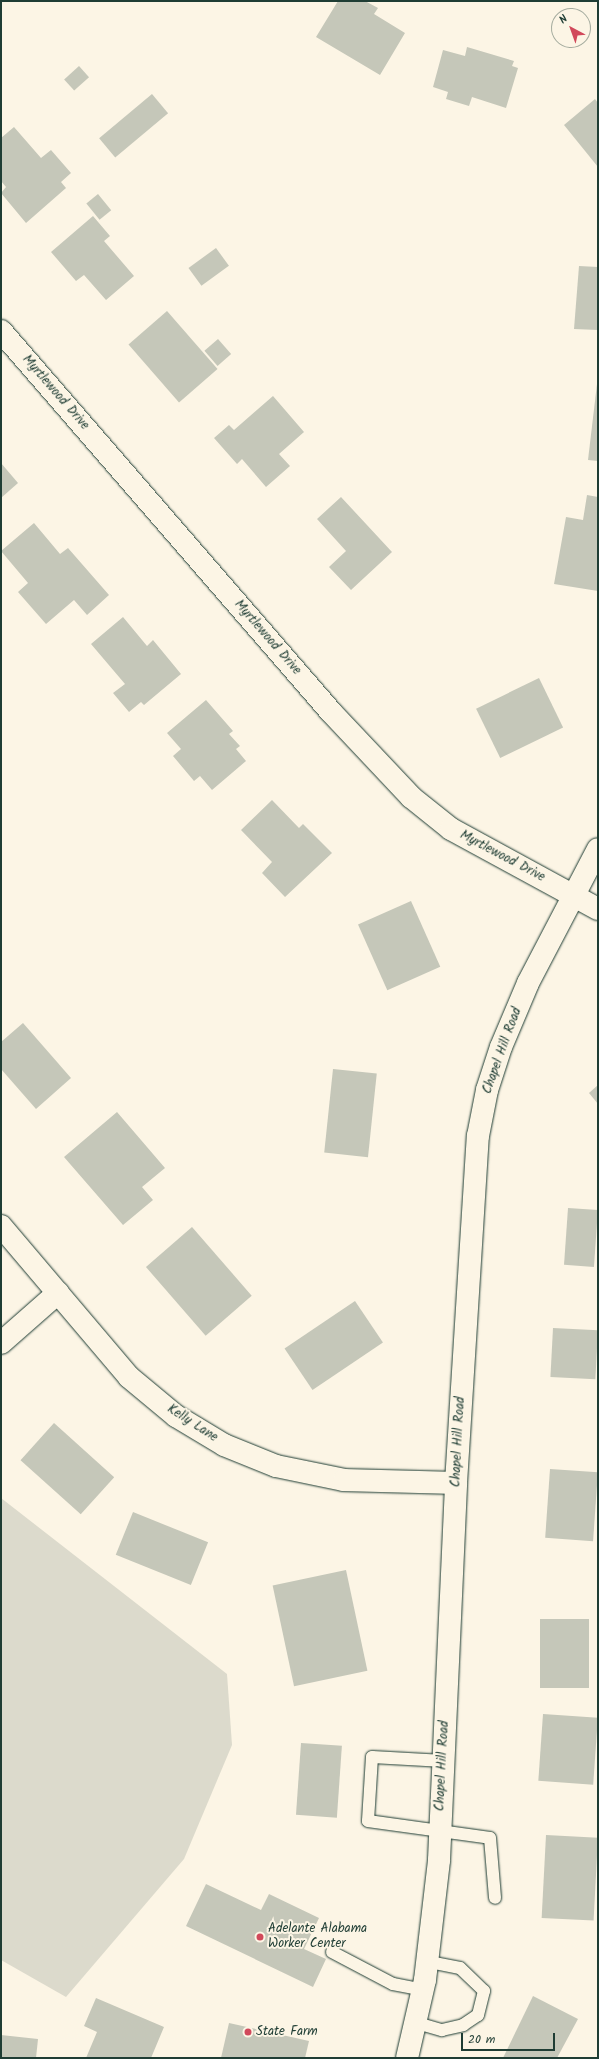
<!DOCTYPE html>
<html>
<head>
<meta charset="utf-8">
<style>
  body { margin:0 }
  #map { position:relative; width:599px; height:2059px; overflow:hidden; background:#fcf5e5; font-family:Kalam,sans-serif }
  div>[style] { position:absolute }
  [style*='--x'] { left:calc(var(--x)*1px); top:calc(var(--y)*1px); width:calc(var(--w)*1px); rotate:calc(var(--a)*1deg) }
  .green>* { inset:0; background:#dcdacc }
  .building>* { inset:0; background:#c5c7b9; transform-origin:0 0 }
  .roads { filter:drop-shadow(0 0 1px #1f3d34) drop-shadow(0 0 1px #1f3d34) }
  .lane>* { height:12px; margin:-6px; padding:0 6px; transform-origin:6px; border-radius:6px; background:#fcf5e5 }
  .street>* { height:22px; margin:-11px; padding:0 11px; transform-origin:11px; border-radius:11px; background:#fcf5e5 }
  .dots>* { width:11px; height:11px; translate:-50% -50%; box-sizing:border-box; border:2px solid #fcf5e5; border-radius:50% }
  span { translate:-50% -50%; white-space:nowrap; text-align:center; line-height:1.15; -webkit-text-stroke:4px #fcf5e5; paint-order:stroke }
  .street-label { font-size:13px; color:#1f3d34 }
  .poi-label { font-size:13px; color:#1f3d34 }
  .left { translate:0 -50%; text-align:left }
  .frame { position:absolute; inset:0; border:2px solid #1f3d34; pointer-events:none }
  .north { position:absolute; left:551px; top:8px; width:40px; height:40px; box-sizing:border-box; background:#fcf5e5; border:1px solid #a4ab9e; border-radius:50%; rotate:319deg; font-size:11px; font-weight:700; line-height:16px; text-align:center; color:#1f3d34 }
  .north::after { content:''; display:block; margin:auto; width:14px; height:18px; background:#d1495b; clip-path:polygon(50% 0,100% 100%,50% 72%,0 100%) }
  .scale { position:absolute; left:461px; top:2033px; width:94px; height:18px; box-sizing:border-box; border:2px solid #1f3d34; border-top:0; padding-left:5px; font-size:12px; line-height:14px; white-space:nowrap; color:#1f3d34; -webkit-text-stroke:3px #fcf5e5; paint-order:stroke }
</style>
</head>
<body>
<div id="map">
  <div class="green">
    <div style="clip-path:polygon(1px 1498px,227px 1674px,232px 1745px,184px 1859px,66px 1997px,1px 1960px)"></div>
  </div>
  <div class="building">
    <div style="clip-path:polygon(338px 1px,365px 1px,378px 8px,374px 14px,405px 33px,380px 75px,316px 37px)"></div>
    <div style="clip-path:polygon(467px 47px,514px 61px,512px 66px,518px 68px,506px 108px,472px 97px,469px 106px,446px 99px,448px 92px,433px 87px,443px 50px,465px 56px)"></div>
    <div style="left:79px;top:66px;width:15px;height:20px;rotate:48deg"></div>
    <div style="left:152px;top:94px;width:25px;height:69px;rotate:50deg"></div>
    <div style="clip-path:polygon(595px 99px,598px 103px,598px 167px,564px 125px)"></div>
    <div style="clip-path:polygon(14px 127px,41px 158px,51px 150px,71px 173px,61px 182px,66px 188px,26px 223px,1px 193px,6px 187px,1px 181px,1px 138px)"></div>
    <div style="left:98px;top:194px;width:21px;height:15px;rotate:51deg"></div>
    <div style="clip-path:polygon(93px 216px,110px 236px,104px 241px,134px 276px,106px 300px,84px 275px,76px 281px,51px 252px)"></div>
    <div style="left:216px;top:248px;width:22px;height:34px;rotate:54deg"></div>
    <div style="clip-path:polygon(579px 266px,598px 267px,598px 330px,574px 329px)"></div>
    <div style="left:167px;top:311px;width:77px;height:51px;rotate:49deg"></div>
    <div style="left:218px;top:339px;width:20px;height:18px;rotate:49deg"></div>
    <div style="clip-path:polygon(597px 384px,598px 385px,598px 461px,588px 460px)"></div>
    <div style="clip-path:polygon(273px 396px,304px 432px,279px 454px,290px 466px,266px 487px,242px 459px,237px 464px,214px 438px,229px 425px,234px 430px)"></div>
    <div style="clip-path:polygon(1px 463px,18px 483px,1px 498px)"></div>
    <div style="clip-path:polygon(587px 495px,598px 497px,598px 591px,554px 584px,566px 517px,583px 520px)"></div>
    <div style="clip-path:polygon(341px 497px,392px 552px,351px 590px,329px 567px,346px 551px,317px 519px)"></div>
    <div style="clip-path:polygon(34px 523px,60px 554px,68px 548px,109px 595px,87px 615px,74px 600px,46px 624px,18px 592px,28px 583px,1px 551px)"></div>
    <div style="clip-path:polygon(123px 617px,147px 646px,153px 640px,181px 674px,144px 705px,141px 702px,129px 712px,113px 693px,125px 684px,91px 644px)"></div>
    <div style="left:539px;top:678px;width:55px;height:70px;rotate:64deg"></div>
    <div style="clip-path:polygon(206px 700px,233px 731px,229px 734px,240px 746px,236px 749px,246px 761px,212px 790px,200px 776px,194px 781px,173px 756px,181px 749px,167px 733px)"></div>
    <div style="clip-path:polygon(272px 800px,299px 828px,303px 824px,332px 853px,285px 897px,262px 873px,272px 862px,241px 830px)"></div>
    <div style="left:411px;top:901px;width:72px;height:58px;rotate:66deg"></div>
    <div style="clip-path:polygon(23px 1023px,71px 1078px,36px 1109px,1px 1069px,1px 1042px)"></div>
    <div style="left:333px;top:1069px;width:44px;height:84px;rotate:6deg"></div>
    <div style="clip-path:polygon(598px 1085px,598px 1104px,589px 1093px)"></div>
    <div style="clip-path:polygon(117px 1112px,165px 1168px,142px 1187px,153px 1200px,123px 1225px,64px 1157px)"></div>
    <div style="left:568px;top:1208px;width:30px;height:57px;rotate:4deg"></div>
    <div style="left:192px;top:1227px;width:91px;height:61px;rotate:49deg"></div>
    <div style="left:355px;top:1301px;width:50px;height:85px;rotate:56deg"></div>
    <div style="left:553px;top:1328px;width:45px;height:49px;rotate:3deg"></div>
    <div style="left:54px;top:1423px;width:81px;height:50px;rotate:42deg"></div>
    <div style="left:550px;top:1469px;width:48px;height:69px;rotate:4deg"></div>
    <div style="left:133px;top:1512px;width:81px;height:46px;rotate:22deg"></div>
    <div style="left:346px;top:1570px;width:103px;height:75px;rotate:78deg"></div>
    <div style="left:540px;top:1619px;width:49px;height:69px"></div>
    <div style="left:543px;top:1714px;width:55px;height:67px;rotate:4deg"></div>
    <div style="left:301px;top:1743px;width:41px;height:72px;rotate:4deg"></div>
    <div style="left:546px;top:1835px;width:52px;height:83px;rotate:3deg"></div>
    <div style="clip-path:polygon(206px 1884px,261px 1910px,269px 1894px,319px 1918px,304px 1949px,326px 1959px,313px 1987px,186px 1926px)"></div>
    <div style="clip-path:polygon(533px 1996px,578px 2019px,557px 2058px,503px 2058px)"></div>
    <div style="clip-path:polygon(96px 1998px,164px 2027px,151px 2058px,86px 2058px,97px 2032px,84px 2026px)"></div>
    <div style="clip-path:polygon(229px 2023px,309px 2041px,305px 2058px,221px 2058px)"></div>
    <div style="clip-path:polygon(1px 2035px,38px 2039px,36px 2058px,1px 2058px)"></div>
  </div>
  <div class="roads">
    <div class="lane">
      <div style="--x:444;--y:1761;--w:72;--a:-176.8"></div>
      <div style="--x:372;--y:1757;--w:64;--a:93.6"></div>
      <div style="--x:368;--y:1821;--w:123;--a:7.9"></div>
      <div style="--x:490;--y:1838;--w:60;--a:85.2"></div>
      <div style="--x:332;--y:1952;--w:69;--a:27.7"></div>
      <div style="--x:393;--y:1984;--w:31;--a:11"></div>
      <div style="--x:417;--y:2023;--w:26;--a:16"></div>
      <div style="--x:442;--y:2030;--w:22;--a:-13"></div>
      <div style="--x:463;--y:2025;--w:18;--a:-34"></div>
      <div style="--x:478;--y:2015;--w:25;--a:-76"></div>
      <div style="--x:484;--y:1991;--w:33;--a:-136"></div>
      <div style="--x:460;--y:1968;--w:33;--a:-169"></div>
    </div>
    <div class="street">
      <div style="--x:1;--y:331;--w:504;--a:49.1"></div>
      <div style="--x:331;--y:712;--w:117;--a:46.7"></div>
      <div style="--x:411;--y:797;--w:51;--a:38.7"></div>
      <div style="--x:451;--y:829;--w:167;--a:28.6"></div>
      <div style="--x:1;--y:1226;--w:198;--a:49.7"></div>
      <div style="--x:129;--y:1377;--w:61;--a:39.7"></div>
      <div style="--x:176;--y:1416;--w:56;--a:31.1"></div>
      <div style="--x:224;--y:1445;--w:56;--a:22"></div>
      <div style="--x:276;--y:1466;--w:69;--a:11.6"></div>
      <div style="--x:344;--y:1480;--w:112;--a:1.5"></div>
      <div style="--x:1;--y:1343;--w:76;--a:-41.3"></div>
      <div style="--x:407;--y:2058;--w:80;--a:-77"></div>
      <div style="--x:425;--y:1980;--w:121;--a:-83.3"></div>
      <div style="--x:439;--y:1860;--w:377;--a:-87.4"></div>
      <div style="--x:456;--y:1483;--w:348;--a:-86.4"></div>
      <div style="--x:478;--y:1136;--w:47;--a:-78.9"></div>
      <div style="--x:487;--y:1090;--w:45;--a:-72"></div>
      <div style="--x:501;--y:1047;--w:69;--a:-67.1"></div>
      <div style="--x:528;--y:983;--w:151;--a:-62.4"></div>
    </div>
  </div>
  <div class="dots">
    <div style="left:260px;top:1937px;background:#d1495b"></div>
    <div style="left:248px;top:2032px;background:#d1495b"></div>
  </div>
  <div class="street-label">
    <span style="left:55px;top:393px;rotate:49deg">Myrtlewood Drive</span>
    <span style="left:267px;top:638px;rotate:49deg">Myrtlewood Drive</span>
    <span style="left:502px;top:857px;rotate:28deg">Myrtlewood Drive</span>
    <span style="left:503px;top:1051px;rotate:-70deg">Chapel Hill Road</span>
    <span style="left:192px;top:1424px;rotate:33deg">Kelly Lane</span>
    <span style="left:459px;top:1442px;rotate:-87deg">Chapel Hill Road</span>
    <span style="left:443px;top:1766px;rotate:-87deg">Chapel Hill Road</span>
  </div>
  <div class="poi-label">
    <span class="left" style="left:268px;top:1937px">Adelante Alabama<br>Worker Center</span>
    <span class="left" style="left:256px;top:2032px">State Farm</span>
  </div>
  <div class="frame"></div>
  <div class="north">N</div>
  <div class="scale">20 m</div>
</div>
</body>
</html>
